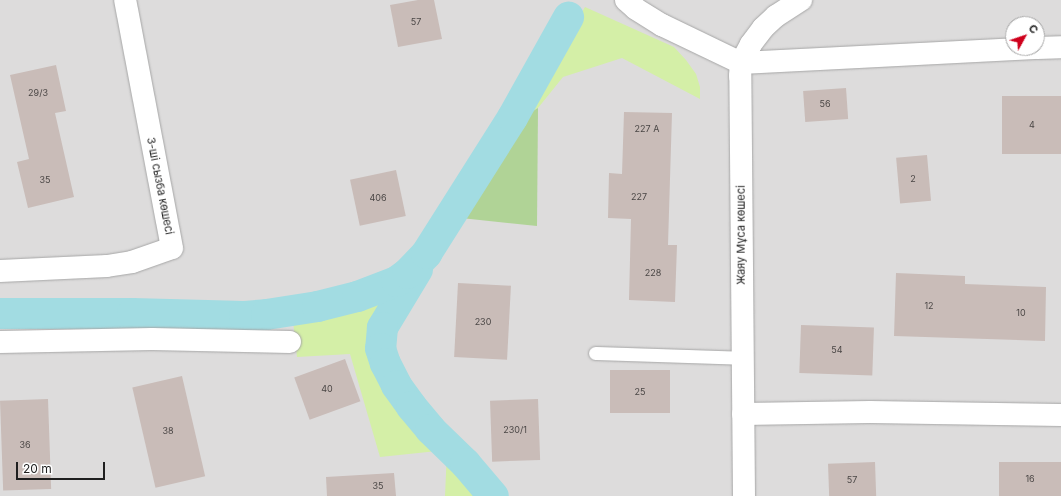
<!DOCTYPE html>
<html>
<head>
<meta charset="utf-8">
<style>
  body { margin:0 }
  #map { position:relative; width:1061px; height:496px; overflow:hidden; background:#f1ebe5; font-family:Inter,sans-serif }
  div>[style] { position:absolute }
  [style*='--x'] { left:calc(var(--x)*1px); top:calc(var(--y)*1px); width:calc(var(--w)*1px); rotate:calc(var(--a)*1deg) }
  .residential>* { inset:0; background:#dddcdc }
  .grass>* { inset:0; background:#d4efa7 }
  .forest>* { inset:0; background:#b0d396 }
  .canal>* { height:31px; margin:-15.5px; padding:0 15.5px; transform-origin:15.5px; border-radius:15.5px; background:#a2dce2 }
  .building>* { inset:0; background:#c9bcb8; transform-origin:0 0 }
  .roads { filter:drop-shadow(0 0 1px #a6a6a6) drop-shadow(0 0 1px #a6a6a6) }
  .service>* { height:13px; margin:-6.5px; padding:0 6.5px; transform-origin:6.5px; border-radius:6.5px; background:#fff }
  .minor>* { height:22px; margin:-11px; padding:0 11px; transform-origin:11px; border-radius:11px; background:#fff }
  .tertiary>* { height:22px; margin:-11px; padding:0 11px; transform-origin:11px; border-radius:11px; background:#fff }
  span { translate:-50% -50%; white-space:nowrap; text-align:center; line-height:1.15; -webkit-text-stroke:3.5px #fff; paint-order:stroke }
  .number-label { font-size:9px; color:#4a4645 }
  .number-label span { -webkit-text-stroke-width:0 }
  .street-label { font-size:11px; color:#1f1f1f }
  .north { position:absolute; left:1005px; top:16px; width:40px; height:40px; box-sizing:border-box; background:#fff; border:1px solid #a5a5a5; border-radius:50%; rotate:50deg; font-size:11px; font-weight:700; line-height:16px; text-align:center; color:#1f1f1f }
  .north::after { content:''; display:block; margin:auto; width:14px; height:18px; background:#cf001c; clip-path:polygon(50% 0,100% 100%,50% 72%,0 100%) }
  .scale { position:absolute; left:16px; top:462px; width:89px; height:18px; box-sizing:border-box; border:2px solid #1f1f1f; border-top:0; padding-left:5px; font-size:12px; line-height:14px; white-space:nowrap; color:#1f1f1f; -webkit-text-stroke:3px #fff; paint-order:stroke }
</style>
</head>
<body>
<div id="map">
  <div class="residential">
    <div style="clip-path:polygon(evenodd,0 0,1061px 0,1061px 496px,0 496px,0 0,1013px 24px,1037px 24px,1037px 48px,1013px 48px,1013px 24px)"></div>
  </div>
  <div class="grass">
    <div style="clip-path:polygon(585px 7px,674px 47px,686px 60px,696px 74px,700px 87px,700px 99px,622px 58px,563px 77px,538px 108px,523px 117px)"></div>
    <div style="clip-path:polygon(366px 300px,389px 300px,378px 315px,374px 329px,373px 343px,377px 359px,384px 373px,417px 421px,447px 450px,485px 496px,445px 496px,447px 450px,380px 457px,350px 354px,297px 357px,293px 321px)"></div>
  </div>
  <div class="forest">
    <div style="clip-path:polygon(538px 108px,537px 226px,461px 218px,523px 117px)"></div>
  </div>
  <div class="canal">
    <div style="--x:417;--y:269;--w:68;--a:121.1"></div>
    <div style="--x:382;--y:327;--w:21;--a:95"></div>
    <div style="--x:380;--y:348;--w:16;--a:72"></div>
    <div style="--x:385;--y:363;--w:25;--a:63"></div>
    <div style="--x:396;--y:385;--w:26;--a:54"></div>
    <div style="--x:411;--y:406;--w:30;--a:50"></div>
    <div style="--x:430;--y:429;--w:49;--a:44.2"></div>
    <div style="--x:465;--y:463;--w:43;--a:49.7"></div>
    <div style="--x:0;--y:313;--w:132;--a:0"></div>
    <div style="--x:132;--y:313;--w:112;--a:1.5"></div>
    <div style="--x:244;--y:316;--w:22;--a:-5"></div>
    <div style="--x:266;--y:314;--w:52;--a:-8.9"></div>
    <div style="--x:317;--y:306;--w:41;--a:-14"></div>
    <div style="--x:357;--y:296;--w:42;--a:-21"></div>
    <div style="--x:396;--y:281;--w:14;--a:-36"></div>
    <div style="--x:407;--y:273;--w:28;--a:-46"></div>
    <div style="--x:426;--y:253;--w:161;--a:-57.7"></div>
    <div style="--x:512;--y:117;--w:115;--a:-60.8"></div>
  </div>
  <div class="building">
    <div style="clip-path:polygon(418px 0,434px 0,442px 39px,398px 47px,390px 5px)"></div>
    <div style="clip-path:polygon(56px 65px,66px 111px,55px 113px,74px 197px,28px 208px,17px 162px,29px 159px,10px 75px)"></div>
    <div style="left:846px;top:88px;width:31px;height:43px;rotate:86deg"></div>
    <div style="left:1002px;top:96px;width:59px;height:58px"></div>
    <div style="clip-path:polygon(624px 112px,672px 113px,668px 245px,677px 245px,675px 302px,629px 300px,631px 219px,608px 218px,609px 173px,622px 174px)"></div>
    <div style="left:927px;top:155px;width:46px;height:31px;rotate:85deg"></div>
    <div style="left:396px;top:170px;width:47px;height:47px;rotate:78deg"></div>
    <div style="clip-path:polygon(896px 273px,965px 276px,965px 284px,1046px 287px,1045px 341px,894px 336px)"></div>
    <div style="left:458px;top:283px;width:53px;height:74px;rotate:3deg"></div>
    <div style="left:801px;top:325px;width:73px;height:48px;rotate:2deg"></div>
    <div style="left:345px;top:359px;width:45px;height:54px;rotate:70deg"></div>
    <div style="left:670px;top:370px;width:43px;height:60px;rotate:90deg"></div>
    <div style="left:182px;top:376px;width:103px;height:51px;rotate:77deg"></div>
    <div style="left:48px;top:399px;width:90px;height:48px;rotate:88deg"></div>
    <div style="left:538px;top:399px;width:61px;height:48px;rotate:88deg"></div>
    <div style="left:875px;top:462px;width:34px;height:47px;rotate:88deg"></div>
    <div style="left:1061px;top:462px;width:34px;height:62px;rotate:90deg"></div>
    <div style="clip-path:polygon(394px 473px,396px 496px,327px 496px,326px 477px)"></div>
  </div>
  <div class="roads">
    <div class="service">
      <div style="--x:595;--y:353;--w:147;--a:1.9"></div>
    </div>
    <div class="minor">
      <div style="--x:1037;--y:48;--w:24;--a:-2"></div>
      <div style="--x:741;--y:63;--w:294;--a:-2.9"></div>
      <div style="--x:0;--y:271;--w:107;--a:-2.7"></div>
      <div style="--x:107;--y:266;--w:25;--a:-9"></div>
      <div style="--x:132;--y:262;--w:42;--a:-19.3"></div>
      <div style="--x:172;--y:248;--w:252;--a:-100.7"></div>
      <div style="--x:0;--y:342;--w:152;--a:-1.1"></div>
      <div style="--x:152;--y:339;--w:138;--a:1.2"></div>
      <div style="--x:743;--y:414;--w:127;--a:-0.9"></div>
      <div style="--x:870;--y:412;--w:191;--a:0.9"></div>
    </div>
    <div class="tertiary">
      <div style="--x:626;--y:0;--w:13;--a:42"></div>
      <div style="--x:636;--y:9;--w:31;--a:32"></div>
      <div style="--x:662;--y:25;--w:88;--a:25.7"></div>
      <div style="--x:744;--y:496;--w:420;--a:-90.5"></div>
      <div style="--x:740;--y:76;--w:13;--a:-86"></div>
      <div style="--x:741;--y:63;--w:21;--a:-62"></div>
      <div style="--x:751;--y:44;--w:20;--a:-53"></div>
      <div style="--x:763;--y:28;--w:18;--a:-43"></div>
      <div style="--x:776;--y:16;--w:30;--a:-33"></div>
    </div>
  </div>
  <div class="number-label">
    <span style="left:416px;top:22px">57</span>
    <span style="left:38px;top:93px">29/3</span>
    <span style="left:825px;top:104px">56</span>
    <span style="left:1032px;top:125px">4</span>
    <span style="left:647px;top:129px">227 А</span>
    <span style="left:913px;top:179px">2</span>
    <span style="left:45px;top:180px">35</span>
    <span style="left:639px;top:197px">227</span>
    <span style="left:378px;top:198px">406</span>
    <span style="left:653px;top:273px">228</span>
    <span style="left:929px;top:306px">12</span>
    <span style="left:1021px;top:313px">10</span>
    <span style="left:483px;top:322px">230</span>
    <span style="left:837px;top:350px">54</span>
    <span style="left:327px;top:389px">40</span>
    <span style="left:640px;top:392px">25</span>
    <span style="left:515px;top:430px">230/1</span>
    <span style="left:168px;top:431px">38</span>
    <span style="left:25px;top:445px">36</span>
    <span style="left:1030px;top:479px">16</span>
    <span style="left:852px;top:480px">57</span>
    <span style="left:378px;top:486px">35</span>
  </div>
  <div class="street-label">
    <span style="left:160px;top:186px;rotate:79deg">3-ші сызба көшесі</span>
    <span style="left:741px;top:235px;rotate:-90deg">Жаяу Мұса көшесі</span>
  </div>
  <div class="north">С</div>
  <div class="scale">20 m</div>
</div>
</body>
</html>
